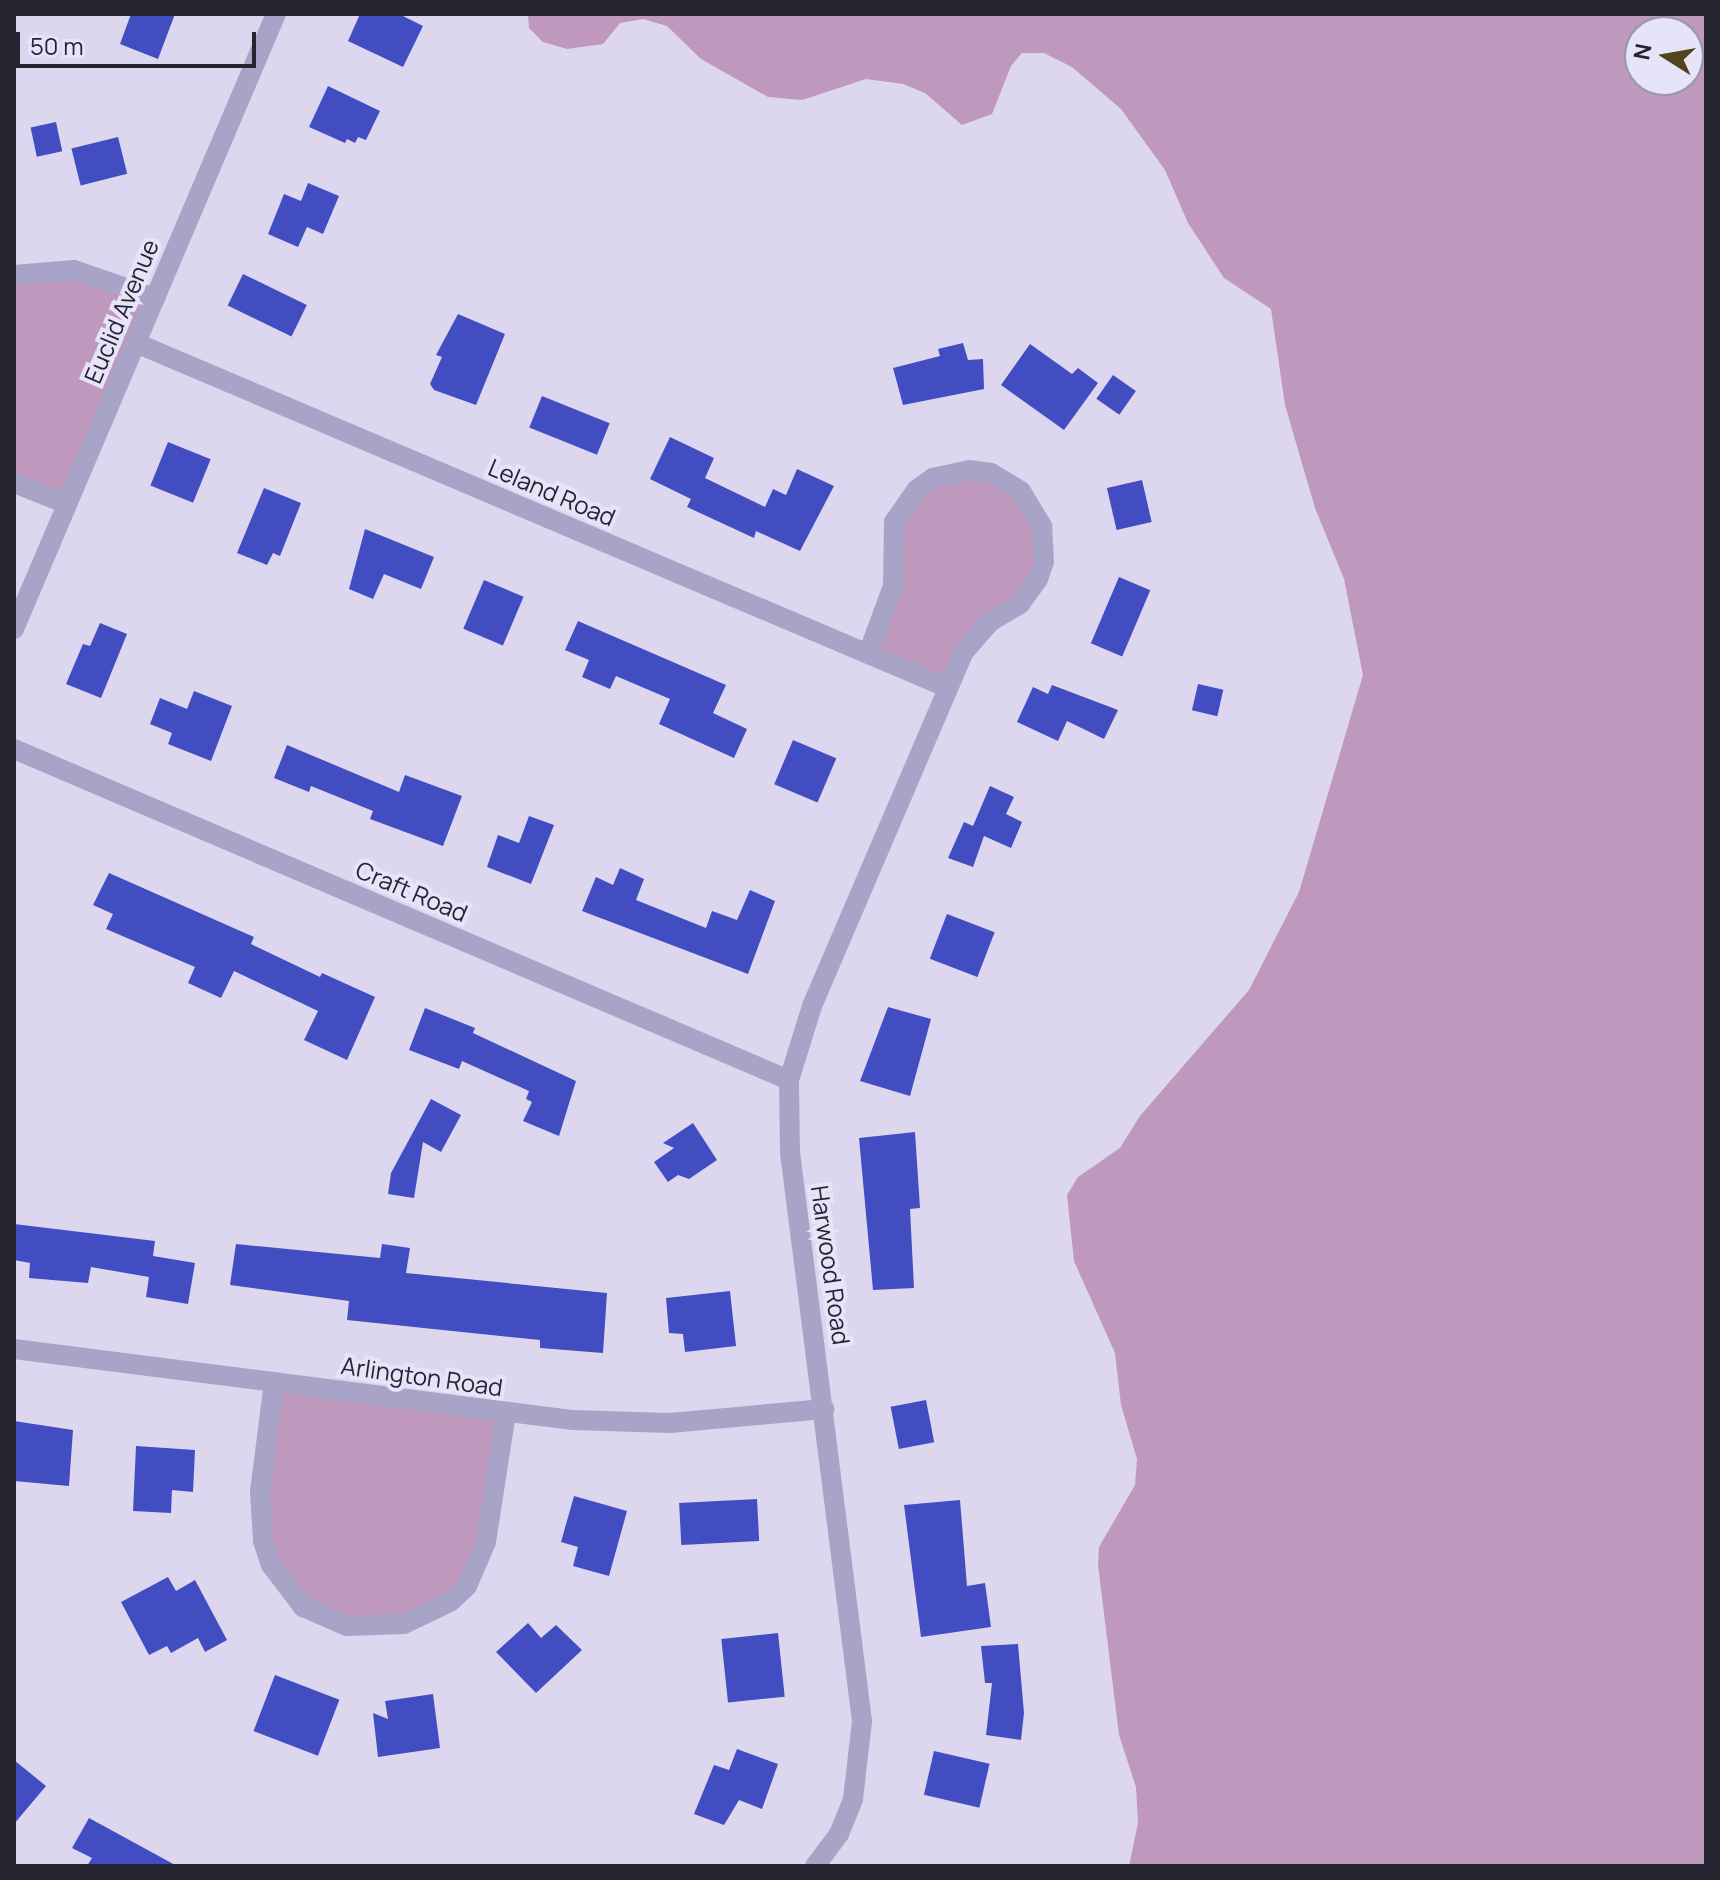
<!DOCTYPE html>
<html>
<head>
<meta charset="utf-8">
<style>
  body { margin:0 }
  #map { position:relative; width:1720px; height:1880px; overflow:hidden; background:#dcd7ef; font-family:Manrope,sans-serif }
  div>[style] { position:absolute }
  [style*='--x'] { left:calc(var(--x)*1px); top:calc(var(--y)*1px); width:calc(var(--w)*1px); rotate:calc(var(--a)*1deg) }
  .green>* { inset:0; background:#be98bd }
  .building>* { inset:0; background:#434dc2; transform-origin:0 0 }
  .street>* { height:20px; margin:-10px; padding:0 10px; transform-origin:10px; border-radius:10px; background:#a8a4c7 }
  span { translate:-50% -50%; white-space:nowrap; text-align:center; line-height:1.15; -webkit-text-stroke:8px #e7e3f8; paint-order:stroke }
  .street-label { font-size:24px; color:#252532 }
  .frame { position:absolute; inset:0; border:16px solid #252532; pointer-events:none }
  .north { position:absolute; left:1624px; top:16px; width:80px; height:80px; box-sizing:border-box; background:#e7e3f8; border:2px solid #9997a9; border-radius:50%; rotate:281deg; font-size:22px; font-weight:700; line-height:32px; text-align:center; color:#252532 }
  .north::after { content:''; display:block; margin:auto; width:28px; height:36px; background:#52441d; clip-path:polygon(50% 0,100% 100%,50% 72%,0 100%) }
  .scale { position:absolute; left:16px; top:32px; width:240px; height:36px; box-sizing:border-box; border:4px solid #252532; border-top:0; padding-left:10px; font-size:24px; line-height:28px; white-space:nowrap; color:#252532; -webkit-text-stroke:6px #e7e3f8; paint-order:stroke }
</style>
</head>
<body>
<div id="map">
  <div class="green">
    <div style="clip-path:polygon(evenodd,528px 14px,1706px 15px,1706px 1866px,1129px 1866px,1138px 1823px,1136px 1787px,1119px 1735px,1098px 1565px,1099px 1547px,1135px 1485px,1137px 1459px,1121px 1405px,1115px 1353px,1074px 1261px,1067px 1195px,1078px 1177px,1120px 1148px,1140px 1116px,1249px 990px,1299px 892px,1363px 675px,1344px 579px,1315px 508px,1285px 405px,1271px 309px,1224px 278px,1188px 223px,1165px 170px,1121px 109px,1072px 67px,1044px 53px,1022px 53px,1011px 66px,992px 114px,962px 125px,925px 93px,903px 84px,866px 79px,802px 100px,768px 97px,701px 59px,667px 26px,643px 19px,620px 23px,603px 44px,567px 49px,543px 42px,529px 28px,528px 14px,1688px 32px,1688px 80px,1640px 80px,1640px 32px,1688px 32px)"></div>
    <div style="clip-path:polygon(46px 270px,155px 298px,67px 504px,14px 483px,14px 275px)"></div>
    <div style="clip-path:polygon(951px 472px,1021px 491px,1044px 562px,948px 688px,868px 654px,888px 609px,894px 522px)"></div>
    <div style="clip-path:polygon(274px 1382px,506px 1413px,479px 1565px,429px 1615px,322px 1619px,263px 1541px)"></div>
  </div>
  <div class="building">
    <div style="clip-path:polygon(131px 14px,175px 14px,158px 59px,120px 44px)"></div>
    <div style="clip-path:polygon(360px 14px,399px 14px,423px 26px,403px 67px,348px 41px)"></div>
    <div style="clip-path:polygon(328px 86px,380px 111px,366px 140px,358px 137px,355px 143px,347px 139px,345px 143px,309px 127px)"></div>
    <div style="left:56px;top:122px;width:30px;height:26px;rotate:78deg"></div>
    <div style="left:118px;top:137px;width:38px;height:48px;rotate:76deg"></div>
    <div style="clip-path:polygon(308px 183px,339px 196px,323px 234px,307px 227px,298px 247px,268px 234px,284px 194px,301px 201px)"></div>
    <div style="left:243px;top:274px;width:71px;height:35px;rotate:26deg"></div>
    <div style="clip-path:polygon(458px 314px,505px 334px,476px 405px,434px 390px,430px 384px,442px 357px,436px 355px)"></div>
    <div style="clip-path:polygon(963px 343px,968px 360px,983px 359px,984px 389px,903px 405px,893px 368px,940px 356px,938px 349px)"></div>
    <div style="clip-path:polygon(1030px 344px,1072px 374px,1078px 368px,1098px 383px,1064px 430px,1001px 385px)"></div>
    <div style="left:1113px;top:375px;width:28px;height:29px;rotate:35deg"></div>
    <div style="left:542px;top:396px;width:73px;height:34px;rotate:22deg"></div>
    <div style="clip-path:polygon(670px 437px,714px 458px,705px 478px,765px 507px,773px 489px,786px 495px,797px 469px,834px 486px,800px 551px,756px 531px,754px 538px,687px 507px,691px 499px,650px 479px)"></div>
    <div style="left:168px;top:442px;width:46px;height:47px;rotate:22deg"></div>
    <div style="left:1142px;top:480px;width:43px;height:36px;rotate:77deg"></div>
    <div style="clip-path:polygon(264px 488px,301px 503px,280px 556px,273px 553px,267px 565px,237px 553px)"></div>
    <div style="clip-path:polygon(365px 529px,434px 557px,421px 589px,384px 574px,373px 599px,349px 589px)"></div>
    <div style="left:1119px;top:577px;width:34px;height:72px;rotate:23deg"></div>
    <div style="left:484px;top:580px;width:43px;height:53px;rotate:23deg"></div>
    <div style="clip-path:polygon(578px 621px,726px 685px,713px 713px,747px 729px,734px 758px,659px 724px,670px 699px,616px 676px,610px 689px,582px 677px,589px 660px,565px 650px)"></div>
    <div style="clip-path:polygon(100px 623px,127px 634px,101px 698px,66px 684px,83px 644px,90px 646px)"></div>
    <div style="left:1198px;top:684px;width:26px;height:27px;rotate:13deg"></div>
    <div style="clip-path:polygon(1052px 685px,1118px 710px,1104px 739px,1067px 721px,1058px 741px,1017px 722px,1033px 687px,1048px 694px)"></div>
    <div style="clip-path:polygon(194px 691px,232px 706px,211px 761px,168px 744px,172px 733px,150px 724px,160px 698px,187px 709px)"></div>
    <div style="left:793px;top:740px;width:47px;height:48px;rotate:23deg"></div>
    <div style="clip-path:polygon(287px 745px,399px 792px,405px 775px,462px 796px,443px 846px,370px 819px,373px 811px,311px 786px,309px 792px,274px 778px)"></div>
    <div style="clip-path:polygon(990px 786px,1014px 797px,1006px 814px,1022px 822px,1011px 848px,984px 836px,973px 867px,948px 858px,964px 822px,973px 826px)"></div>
    <div style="clip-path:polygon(529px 816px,554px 825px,531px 884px,487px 867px,498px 835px,519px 843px)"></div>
    <div style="clip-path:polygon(620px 868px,644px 879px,636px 900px,706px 928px,712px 911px,737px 920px,750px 890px,775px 901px,748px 974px,582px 911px,596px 877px,613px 885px)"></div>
    <div style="clip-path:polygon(109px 873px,254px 937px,251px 944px,320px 977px,322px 973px,375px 997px,347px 1060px,304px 1040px,318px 1011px,234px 971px,221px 998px,188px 983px,195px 967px,106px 929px,113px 914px,93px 905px)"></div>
    <div style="left:947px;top:914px;width:51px;height:48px;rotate:21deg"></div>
    <div style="clip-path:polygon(888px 1007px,931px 1019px,910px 1096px,860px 1081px)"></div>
    <div style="clip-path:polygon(425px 1008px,475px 1028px,473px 1033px,576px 1081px,559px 1136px,523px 1121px,532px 1102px,526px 1099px,529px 1091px,462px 1061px,459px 1069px,409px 1050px)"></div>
    <div style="clip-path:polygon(431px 1099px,461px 1115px,441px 1152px,423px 1142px,414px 1198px,388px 1194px,391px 1173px)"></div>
    <div style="clip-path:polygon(693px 1123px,717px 1160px,689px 1179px,678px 1175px,668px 1182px,654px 1162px,674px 1148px,663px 1143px)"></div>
    <div style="clip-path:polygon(915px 1132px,920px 1208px,910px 1209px,914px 1288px,873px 1290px,859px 1138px)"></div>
    <div style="clip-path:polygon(14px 1224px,155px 1241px,153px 1256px,195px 1263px,188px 1304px,146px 1297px,149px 1277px,91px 1267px,88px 1283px,29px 1278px,30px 1263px,14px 1260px)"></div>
    <div style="clip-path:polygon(236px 1244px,380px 1258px,382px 1244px,410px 1248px,406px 1273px,607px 1293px,603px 1353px,540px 1348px,540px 1340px,347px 1320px,349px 1301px,230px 1285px)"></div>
    <div style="clip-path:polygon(730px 1291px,736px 1346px,685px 1352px,683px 1334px,669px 1333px,666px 1298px)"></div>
    <div style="left:926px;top:1400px;width:43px;height:36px;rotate:79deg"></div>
    <div style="clip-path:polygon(14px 1421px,73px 1430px,69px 1486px,14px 1481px)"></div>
    <div style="clip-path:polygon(136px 1446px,195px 1450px,193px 1492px,172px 1490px,171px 1513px,133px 1511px)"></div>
    <div style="clip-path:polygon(574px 1496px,627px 1511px,609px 1576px,573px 1566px,578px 1547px,561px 1542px)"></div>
    <div style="left:757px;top:1499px;width:42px;height:78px;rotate:87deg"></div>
    <div style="clip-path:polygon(960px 1500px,967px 1586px,985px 1583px,991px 1627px,921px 1637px,904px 1505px)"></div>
    <div style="clip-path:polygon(168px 1577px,176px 1591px,195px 1580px,227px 1640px,205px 1652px,198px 1638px,171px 1653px,167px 1646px,149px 1655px,121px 1602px)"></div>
    <div style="clip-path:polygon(528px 1623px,541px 1638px,556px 1625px,582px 1650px,536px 1693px,496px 1652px)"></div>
    <div style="left:778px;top:1633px;width:64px;height:57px;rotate:84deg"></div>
    <div style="clip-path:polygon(1018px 1644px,1024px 1713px,1021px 1740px,986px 1735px,992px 1683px,985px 1683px,981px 1646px)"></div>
    <div style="left:275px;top:1675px;width:69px;height:60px;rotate:21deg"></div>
    <div style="clip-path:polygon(433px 1694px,440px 1748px,378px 1757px,373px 1713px,388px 1719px,385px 1701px)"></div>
    <div style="clip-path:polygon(737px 1749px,778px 1764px,762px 1809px,739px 1800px,724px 1825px,694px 1814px,714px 1765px,729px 1770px)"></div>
    <div style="left:934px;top:1751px;width:57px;height:45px;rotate:13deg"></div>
    <div style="clip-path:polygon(14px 1760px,46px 1786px,14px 1824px)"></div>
    <div style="clip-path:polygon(89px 1818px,177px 1866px,87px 1866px,92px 1858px,72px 1848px)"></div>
  </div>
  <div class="street">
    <div style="--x:14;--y:275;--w:60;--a:-4.8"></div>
    <div style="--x:74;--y:270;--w:86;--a:19.1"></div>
    <div style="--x:136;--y:343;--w:882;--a:23.02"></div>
    <div style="--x:14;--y:483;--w:57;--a:21.6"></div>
    <div style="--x:14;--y:629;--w:668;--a:-66.93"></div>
    <div style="--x:14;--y:749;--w:843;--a:23.13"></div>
    <div style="--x:14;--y:1349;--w:562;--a:7.25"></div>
    <div style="--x:572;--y:1420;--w:98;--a:1.8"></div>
    <div style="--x:670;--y:1423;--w:155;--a:-5.2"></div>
    <div style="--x:274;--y:1382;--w:111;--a:97.3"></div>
    <div style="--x:260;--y:1492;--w:49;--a:86.5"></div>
    <div style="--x:263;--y:1541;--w:25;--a:72"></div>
    <div style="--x:271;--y:1565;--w:53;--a:52.7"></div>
    <div style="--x:303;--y:1607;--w:48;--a:23.4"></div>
    <div style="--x:347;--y:1626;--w:57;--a:-2"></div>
    <div style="--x:404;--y:1624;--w:51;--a:-25.6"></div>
    <div style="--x:450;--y:1602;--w:23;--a:-43"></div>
    <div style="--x:467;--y:1586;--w:48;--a:-66.6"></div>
    <div style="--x:486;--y:1542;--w:131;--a:-81.2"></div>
    <div style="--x:815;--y:1866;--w:40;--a:-53"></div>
    <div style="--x:839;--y:1834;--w:38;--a:-68"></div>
    <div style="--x:853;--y:1799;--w:79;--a:-83.4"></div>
    <div style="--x:862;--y:1721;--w:573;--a:-97.22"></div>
    <div style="--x:790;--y:1153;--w:73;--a:-90.8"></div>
    <div style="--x:789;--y:1080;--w:77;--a:-72.7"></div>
    <div style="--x:812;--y:1006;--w:384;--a:-66.8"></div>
    <div style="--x:963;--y:653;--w:41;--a:-48.9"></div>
    <div style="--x:990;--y:622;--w:35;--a:-31"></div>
    <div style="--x:1020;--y:604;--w:31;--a:-54"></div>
    <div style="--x:1038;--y:579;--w:18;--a:-71"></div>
    <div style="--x:1044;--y:562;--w:36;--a:-93"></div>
    <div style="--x:1042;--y:526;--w:41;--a:-121"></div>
    <div style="--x:1021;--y:491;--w:35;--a:-149"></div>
    <div style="--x:991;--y:473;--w:21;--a:-172"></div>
    <div style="--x:970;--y:470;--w:38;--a:168"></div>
    <div style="--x:933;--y:478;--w:19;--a:145"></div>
    <div style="--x:917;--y:489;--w:40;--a:124.9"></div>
    <div style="--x:894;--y:522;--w:64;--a:90.9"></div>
    <div style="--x:893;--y:586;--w:72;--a:110.2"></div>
  </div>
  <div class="street-label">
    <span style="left:121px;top:311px;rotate:-67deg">Euclid Avenue</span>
    <span style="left:552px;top:492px;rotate:23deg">Leland Road</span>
    <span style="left:412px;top:891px;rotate:23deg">Craft Road</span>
    <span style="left:831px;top:1265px;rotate:82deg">Harwood Road</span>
    <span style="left:422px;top:1376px;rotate:8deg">Arlington Road</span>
  </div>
  <div class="frame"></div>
  <div class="north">N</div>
  <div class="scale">50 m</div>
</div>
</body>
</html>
